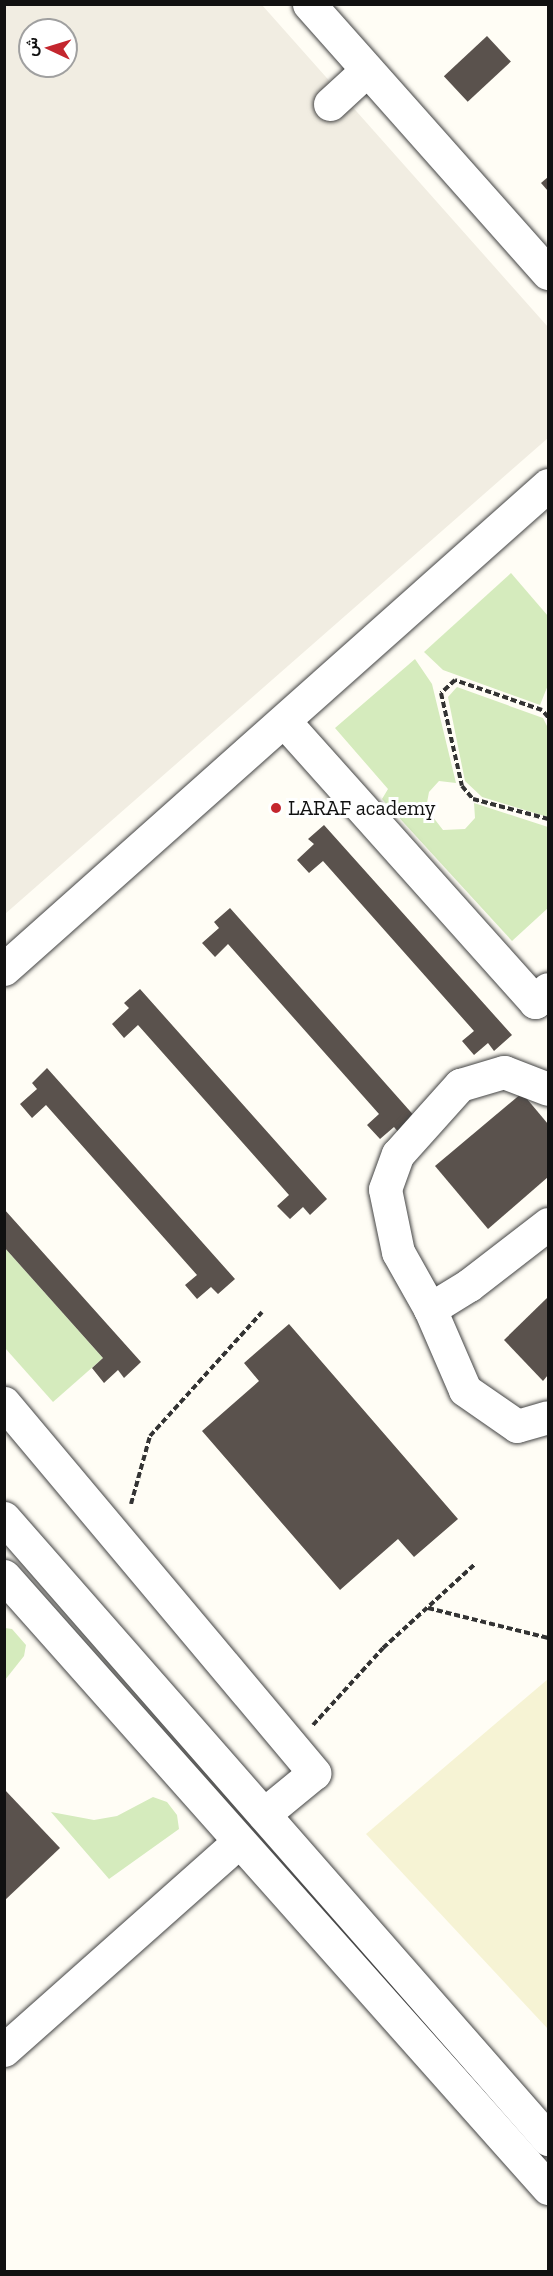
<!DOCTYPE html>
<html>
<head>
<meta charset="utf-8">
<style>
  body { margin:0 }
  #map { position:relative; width:553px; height:2276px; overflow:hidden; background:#fffdf5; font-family:"Zilla Slab",Vazirmatn,serif }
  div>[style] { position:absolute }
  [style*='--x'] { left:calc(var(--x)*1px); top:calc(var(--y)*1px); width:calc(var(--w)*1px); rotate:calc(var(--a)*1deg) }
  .farmland>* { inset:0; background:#f6f3d4 }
  .green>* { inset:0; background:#d5ebbd }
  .plaza>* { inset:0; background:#f1ede2 }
  .building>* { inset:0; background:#5a524d; transform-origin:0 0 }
  .path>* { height:4px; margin-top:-2px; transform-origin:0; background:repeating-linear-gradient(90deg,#333 0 6px,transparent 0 9px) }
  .roads { filter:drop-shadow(0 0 2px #444) drop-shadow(0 0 2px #444) }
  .minor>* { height:33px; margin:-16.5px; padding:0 16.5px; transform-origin:16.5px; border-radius:16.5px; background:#fff }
  .dots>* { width:16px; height:16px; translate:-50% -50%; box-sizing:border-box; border:3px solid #fff; border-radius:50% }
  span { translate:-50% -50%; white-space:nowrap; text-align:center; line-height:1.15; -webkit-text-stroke:6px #fff; paint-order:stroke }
  .poi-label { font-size:21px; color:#111 }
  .left { translate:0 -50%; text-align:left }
  .frame { position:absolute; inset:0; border:6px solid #111; pointer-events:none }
  .north { position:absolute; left:18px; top:18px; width:60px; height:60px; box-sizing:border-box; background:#fff; border:2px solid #a0a0a0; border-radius:50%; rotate:274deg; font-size:16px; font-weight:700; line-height:24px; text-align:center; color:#111 }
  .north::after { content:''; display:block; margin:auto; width:21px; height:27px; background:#c4262e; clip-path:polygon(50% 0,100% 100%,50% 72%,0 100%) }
</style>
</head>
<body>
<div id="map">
  <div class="farmland">
    <div style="clip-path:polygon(548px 1679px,548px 2029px,366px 1834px)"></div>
  </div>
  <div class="green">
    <div style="clip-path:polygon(511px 573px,548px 616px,548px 685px,540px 705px,443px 670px,424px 652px)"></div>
    <div style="clip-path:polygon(415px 659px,432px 684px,456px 783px,439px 781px,429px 792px,426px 808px,443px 830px,465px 829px,475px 818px,474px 803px,548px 827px,548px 908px,512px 941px,382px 799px,388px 789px,335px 728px)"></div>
    <div style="clip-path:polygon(457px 687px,543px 718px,548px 728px,548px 817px,482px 797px,465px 781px,448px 697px)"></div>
    <div style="clip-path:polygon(4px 1247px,103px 1358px,53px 1402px,5px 1348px)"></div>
    <div style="clip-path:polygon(5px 1628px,12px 1629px,26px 1645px,24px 1656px,5px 1680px)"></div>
    <div style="clip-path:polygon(153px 1797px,167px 1802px,177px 1815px,179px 1829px,109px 1879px,51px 1812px,94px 1820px,117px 1816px)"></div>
  </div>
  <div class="plaza">
    <div style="clip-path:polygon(evenodd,5px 5px,262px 5px,548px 327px,548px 438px,5px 914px,5px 5px,30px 30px,66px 30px,66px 66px,30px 66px,30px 30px)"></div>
  </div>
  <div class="building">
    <div style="left:487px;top:36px;width:35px;height:59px;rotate:47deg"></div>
    <div style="clip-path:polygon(548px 177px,548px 191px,541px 183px)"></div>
    <div style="clip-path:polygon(324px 825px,512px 1035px,494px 1051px,488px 1043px,474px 1055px,462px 1041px,474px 1031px,323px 861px,309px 873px,297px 860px,314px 844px,308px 839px)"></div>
    <div style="clip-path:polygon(230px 908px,417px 1119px,400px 1134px,394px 1127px,380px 1139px,367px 1125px,379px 1114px,228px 944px,215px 957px,202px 943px,219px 928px,214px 922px)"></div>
    <div style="clip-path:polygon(140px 989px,327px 1199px,310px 1215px,303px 1207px,290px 1219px,277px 1206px,289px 1195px,138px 1025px,124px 1038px,112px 1024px,129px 1008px,124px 1003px)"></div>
    <div style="clip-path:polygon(47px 1068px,235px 1279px,218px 1294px,211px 1287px,197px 1299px,185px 1285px,197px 1275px,46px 1105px,32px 1118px,20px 1104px,37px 1089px,32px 1083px)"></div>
    <div style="clip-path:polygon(522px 1093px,548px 1124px,548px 1177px,488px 1229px,435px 1166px)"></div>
    <div style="clip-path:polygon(4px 1209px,141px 1362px,124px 1378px,118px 1370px,104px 1383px,92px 1368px,103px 1358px,4px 1247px)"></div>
    <div style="clip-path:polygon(548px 1297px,548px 1375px,543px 1381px,504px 1340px)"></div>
    <div style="clip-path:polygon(289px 1324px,458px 1519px,414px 1557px,398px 1539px,340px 1590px,202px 1431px,259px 1381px,244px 1363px)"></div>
    <div style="clip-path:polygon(4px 1789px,60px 1848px,4px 1901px)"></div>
  </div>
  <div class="path">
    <div style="--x:548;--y:717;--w:9;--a:-131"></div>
    <div style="--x:542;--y:710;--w:92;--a:-161"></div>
    <div style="--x:455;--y:680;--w:19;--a:137"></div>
    <div style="--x:441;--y:693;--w:95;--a:77.3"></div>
    <div style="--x:462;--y:786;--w:17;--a:50"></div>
    <div style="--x:473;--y:799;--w:78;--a:14.9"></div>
    <div style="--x:131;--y:1504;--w:71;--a:-74.4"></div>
    <div style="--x:150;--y:1436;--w:167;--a:-47.9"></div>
    <div style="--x:428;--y:1608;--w:124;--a:14"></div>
    <div style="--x:313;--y:1725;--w:104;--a:-47.7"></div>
    <div style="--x:383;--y:1648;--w:125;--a:-42.4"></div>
  </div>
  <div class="roads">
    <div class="minor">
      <div style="--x:309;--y:4;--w:360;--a:48.4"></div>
      <div style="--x:330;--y:104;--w:50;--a:-42.6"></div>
      <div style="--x:284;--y:721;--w:377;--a:48.2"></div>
      <div style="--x:535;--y:1002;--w:18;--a:-45"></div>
      <div style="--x:4;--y:969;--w:728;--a:-41.66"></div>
      <div style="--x:548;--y:1224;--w:100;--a:142.3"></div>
      <div style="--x:469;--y:1285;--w:46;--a:148.4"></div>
      <div style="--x:430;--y:1309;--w:88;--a:66.6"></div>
      <div style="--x:465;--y:1390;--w:63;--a:34.7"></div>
      <div style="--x:517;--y:1426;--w:32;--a:-16"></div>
      <div style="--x:430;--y:1309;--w:65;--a:-119.3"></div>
      <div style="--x:398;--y:1252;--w:64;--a:-101.7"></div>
      <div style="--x:385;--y:1189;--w:37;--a:-70"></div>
      <div style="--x:398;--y:1154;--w:93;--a:-48.1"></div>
      <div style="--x:460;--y:1085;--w:46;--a:-16.5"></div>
      <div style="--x:504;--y:1072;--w:47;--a:21.1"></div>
      <div style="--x:4;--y:1403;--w:483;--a:50"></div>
      <div style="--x:314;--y:1773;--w:65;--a:140.6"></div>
      <div style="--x:4;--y:1518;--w:826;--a:48.78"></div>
      <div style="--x:4;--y:1576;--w:819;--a:48.37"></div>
      <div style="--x:4;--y:2050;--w:314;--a:-41.6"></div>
    </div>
  </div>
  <div class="dots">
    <div style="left:276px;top:808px;background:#c4262e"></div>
  </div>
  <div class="poi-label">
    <span class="left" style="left:288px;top:808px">LARAF academy</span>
  </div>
  <div class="frame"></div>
  <div class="north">ش</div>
</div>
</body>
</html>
